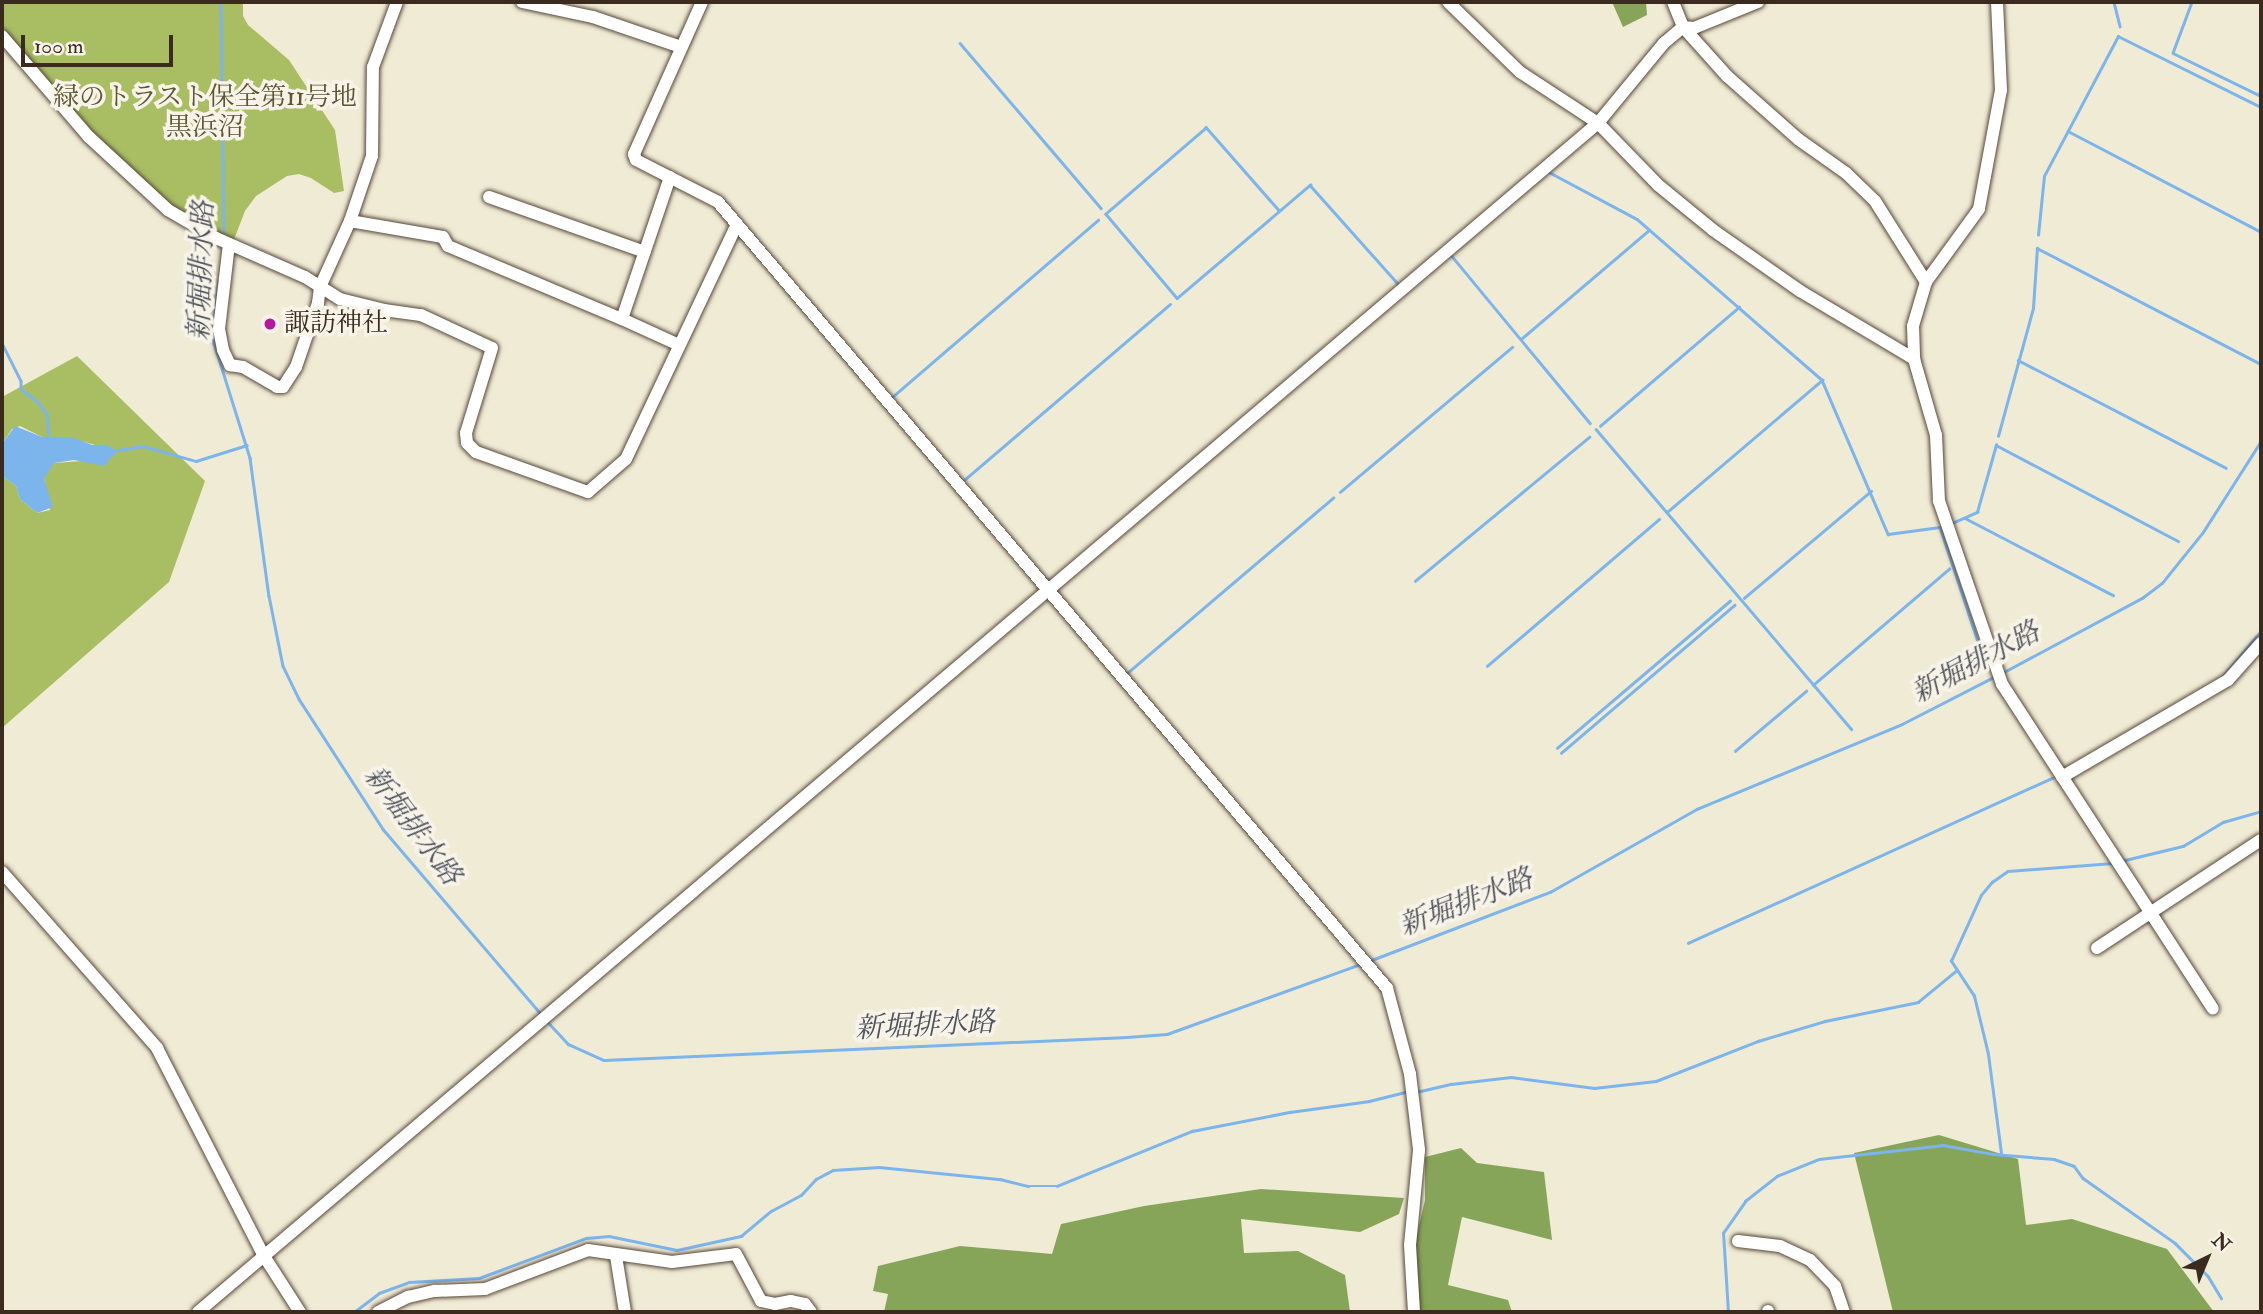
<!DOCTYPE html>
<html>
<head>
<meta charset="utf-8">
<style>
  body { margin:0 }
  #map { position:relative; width:2263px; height:1314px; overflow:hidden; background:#f0ebd5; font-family:"IM FELL Double Pica","Noto Serif JP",serif }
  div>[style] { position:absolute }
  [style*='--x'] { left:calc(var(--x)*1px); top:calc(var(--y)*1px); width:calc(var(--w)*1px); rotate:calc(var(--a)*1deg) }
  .green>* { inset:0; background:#a9be63 }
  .forest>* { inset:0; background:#86a559 }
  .water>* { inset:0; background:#7cb4ec }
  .stream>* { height:2.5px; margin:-1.25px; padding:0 1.25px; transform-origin:1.25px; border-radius:1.25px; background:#7cb4ec }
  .roads { filter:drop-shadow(0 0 2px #564739) drop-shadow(0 0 2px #564739) }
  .minor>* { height:12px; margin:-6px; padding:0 6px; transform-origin:6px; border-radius:6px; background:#fff }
  .dots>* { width:19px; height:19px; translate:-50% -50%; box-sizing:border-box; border:4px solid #f7f3e8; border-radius:50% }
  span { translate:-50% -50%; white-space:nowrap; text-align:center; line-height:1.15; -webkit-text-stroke:7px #f7f3e8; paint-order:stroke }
  .park-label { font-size:26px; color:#5c5633 }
  .poi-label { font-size:26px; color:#3b2a1e }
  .left { translate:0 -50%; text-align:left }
  .water-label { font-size:28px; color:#4e535c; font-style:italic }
  .frame { position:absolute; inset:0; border:4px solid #3b2a1e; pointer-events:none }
  .north { position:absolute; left:2172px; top:1223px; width:70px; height:70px; -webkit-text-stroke:5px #f7f3e8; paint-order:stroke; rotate:43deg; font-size:19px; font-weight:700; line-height:28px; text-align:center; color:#3b2a1e }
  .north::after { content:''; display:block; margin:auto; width:24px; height:32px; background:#3b2a1e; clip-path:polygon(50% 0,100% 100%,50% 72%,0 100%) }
  .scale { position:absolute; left:21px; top:35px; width:152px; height:32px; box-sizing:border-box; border:4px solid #3b2a1e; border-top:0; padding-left:9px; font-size:21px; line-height:24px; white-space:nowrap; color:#3b2a1e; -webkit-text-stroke:5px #f7f3e8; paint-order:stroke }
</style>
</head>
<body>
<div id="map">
  <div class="green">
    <div style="clip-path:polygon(2px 2px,243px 2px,243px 16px,248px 25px,289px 60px,335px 130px,344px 191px,334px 193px,311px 178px,299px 174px,287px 176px,256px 196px,245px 211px,233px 242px,178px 212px,123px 169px,2px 32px)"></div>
    <div style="clip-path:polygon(77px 356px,205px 481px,169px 582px,2px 728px,2px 476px,16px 486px,20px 499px,37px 513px,50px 510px,44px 479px,49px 467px,54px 463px,82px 461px,95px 445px,67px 437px,42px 437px,20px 426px,12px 429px,2px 444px,2px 397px)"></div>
  </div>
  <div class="forest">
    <div style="clip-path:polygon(1612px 2px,1646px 2px,1647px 15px,1623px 27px)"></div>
    <div style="clip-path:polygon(1939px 1135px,2018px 1159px,2026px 1225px,2072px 1219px,2167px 1249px,2214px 1312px,1893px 1312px,1854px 1153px)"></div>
    <div style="clip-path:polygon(1461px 1148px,1477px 1163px,1544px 1172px,1552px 1240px,1462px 1217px,1448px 1285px,1508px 1300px,1512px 1312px,1420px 1312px,1415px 1243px,1425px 1200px,1425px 1157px)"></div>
    <div style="clip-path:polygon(1261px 1189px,1404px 1198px,1399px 1214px,1360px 1232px,1241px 1219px,1244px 1253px,1298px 1251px,1345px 1275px,1350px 1312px,884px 1312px,888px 1294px,873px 1291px,878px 1266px,960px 1246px,1052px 1254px,1061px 1224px,1144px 1206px)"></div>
  </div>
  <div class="water">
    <div style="clip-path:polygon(15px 426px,42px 437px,72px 437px,92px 445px,107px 445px,117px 451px,104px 466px,74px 460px,54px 463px,44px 479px,53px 507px,37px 513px,20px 499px,16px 486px,2px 476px,2px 444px)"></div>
  </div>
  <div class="stream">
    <div style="--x:221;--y:2;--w:234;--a:89.3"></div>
    <div style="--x:2114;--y:2;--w:25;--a:76"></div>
    <div style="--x:2192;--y:2;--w:54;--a:110.4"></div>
    <div style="--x:2173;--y:53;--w:96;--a:26"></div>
    <div style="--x:2259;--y:95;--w:7;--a:-74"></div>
    <div style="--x:960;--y:43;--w:217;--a:49.5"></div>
    <div style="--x:2068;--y:131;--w:218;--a:27.6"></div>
    <div style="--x:1549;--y:172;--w:100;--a:28.1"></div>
    <div style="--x:1637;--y:219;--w:245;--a:41"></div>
    <div style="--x:1822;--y:380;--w:168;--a:66.8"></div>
    <div style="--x:1888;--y:534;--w:52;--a:-7.7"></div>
    <div style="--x:1940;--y:527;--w:139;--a:71.6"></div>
    <div style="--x:1279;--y:211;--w:111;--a:-131.3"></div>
    <div style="--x:1206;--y:128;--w:132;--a:139.3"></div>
    <div style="--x:1106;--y:214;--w:110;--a:49.8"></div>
    <div style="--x:1177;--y:298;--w:175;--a:-40.4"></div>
    <div style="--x:1310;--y:185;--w:134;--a:48.3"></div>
    <div style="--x:2038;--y:235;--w:59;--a:-84.2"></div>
    <div style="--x:2044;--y:176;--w:158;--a:-62.1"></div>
    <div style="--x:2118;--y:36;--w:160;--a:26.4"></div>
    <div style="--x:1451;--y:255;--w:218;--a:50.4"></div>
    <div style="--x:214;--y:320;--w:39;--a:-84"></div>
    <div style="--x:213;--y:330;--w:13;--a:86"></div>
    <div style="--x:214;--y:343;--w:121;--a:72.6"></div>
    <div style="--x:250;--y:458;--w:139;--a:82.2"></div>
    <div style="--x:269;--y:596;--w:71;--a:78.7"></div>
    <div style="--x:283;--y:666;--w:37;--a:64"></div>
    <div style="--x:299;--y:699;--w:155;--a:57.1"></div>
    <div style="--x:383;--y:829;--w:245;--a:49.5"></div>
    <div style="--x:1521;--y:339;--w:168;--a:-40.4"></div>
    <div style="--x:2;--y:343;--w:42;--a:63.4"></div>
    <div style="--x:21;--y:381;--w:8;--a:90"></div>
    <div style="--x:21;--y:389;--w:21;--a:37"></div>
    <div style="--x:38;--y:402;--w:15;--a:53"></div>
    <div style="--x:47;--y:414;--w:25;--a:85"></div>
    <div style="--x:2018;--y:360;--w:234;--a:27.4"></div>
    <div style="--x:891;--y:398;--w:273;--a:-40.7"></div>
    <div style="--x:1600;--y:426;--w:183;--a:-40.6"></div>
    <div style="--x:1596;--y:429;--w:394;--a:49.6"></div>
    <div style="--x:1998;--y:436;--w:133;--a:-74.7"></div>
    <div style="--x:2033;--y:308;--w:60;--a:-86.2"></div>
    <div style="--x:2037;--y:248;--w:252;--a:27.4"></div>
    <div style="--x:112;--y:451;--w:31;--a:-9"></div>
    <div style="--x:143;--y:446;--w:55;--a:15.8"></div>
    <div style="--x:196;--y:461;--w:53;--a:-17.4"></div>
    <div style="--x:963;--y:481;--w:272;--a:-40.5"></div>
    <div style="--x:1340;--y:492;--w:225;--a:-40.1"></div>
    <div style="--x:1667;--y:512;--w:204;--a:-40.4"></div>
    <div style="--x:1965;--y:518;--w:167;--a:27.5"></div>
    <div style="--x:1950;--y:524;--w:30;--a:-24"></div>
    <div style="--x:1977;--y:512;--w:70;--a:-74.2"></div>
    <div style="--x:1996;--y:445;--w:206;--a:27.8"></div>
    <div style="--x:1415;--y:581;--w:226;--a:-39.6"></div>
    <div style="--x:1744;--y:598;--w:166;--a:-40.1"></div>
    <div style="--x:1487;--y:666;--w:226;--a:-40.5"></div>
    <div style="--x:2002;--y:673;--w:159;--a:-28.2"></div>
    <div style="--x:2142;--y:598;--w:25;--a:-37"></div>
    <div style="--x:2162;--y:583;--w:65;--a:-51.2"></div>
    <div style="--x:2203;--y:532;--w:108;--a:-57.5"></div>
    <div style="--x:1126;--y:674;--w:272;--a:-40.4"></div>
    <div style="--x:2222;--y:677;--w:60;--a:-49.7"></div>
    <div style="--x:1813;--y:685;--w:179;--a:-40.5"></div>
    <div style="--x:1557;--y:748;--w:227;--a:-40.4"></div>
    <div style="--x:1735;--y:751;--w:93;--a:-40.2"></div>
    <div style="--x:1561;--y:753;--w:228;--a:-40.5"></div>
    <div style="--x:2121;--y:861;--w:64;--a:-13.6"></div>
    <div style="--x:2183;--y:846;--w:47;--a:-31"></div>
    <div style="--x:2223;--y:822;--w:40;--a:-16"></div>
    <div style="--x:1688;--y:943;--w:400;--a:-24.4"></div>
    <div style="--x:1369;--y:961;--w:194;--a:-20.9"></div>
    <div style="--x:1550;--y:892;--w:169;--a:-29.5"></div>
    <div style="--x:1697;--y:809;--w:222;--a:-22.5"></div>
    <div style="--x:1902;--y:724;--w:106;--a:-27.1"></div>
    <div style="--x:546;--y:1020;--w:33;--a:47"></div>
    <div style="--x:568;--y:1044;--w:39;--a:24"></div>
    <div style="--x:604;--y:1060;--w:524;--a:-2.52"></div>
    <div style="--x:1127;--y:1037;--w:40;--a:-4.3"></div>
    <div style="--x:1167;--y:1034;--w:205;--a:-19.9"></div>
    <div style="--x:1416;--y:1092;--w:36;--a:-13"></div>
    <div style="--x:1451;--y:1084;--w:60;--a:-6.7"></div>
    <div style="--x:1511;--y:1077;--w:84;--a:7.5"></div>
    <div style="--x:1594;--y:1088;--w:62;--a:-6.4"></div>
    <div style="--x:1656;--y:1081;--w:110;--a:-21.4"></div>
    <div style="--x:1758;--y:1041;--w:70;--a:-16.6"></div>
    <div style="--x:1825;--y:1021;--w:95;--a:-11.5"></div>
    <div style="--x:1918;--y:1002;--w:50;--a:-39.4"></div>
    <div style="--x:2001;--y:1153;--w:100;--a:-97.5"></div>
    <div style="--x:1988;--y:1054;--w:60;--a:-103.6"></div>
    <div style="--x:1974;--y:996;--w:42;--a:-123.3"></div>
    <div style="--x:1951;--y:961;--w:72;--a:-65.6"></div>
    <div style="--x:1981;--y:895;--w:17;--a:-50"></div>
    <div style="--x:1992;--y:882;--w:19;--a:-35"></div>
    <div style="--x:2008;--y:871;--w:105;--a:-4.4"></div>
    <div style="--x:354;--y:1312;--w:31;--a:-37"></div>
    <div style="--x:379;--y:1293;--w:32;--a:-20"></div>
    <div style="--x:409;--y:1282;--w:70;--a:-3.3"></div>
    <div style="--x:479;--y:1278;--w:114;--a:-20.5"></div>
    <div style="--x:586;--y:1238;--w:23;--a:-5"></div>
    <div style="--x:609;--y:1236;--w:69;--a:11.6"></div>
    <div style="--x:677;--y:1250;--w:66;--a:-12.3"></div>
    <div style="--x:741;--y:1236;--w:39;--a:-40"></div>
    <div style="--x:771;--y:1211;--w:34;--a:-28"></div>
    <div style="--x:801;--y:1195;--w:22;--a:-47"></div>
    <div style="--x:816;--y:1179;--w:19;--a:-28"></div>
    <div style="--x:833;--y:1170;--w:46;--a:-3.7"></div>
    <div style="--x:879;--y:1167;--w:122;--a:5.7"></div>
    <div style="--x:1000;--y:1179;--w:29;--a:14"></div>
    <div style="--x:1028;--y:1186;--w:29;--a:0"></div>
    <div style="--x:1057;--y:1186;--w:146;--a:-22.2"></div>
    <div style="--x:1192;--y:1131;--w:100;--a:-11"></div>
    <div style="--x:1290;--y:1112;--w:80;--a:-7.9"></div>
    <div style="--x:1369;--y:1101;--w:38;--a:-14"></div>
    <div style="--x:1728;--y:1312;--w:79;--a:-93.6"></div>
    <div style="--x:1723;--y:1233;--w:39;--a:-55"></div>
    <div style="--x:1745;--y:1201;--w:41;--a:-38"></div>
    <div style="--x:1777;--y:1176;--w:45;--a:-22"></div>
    <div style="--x:1819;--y:1159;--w:125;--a:-6.4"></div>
    <div style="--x:1943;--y:1145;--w:51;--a:10.2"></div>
    <div style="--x:1993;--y:1154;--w:61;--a:4.7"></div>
    <div style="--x:2054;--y:1159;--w:21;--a:19"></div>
    <div style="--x:2074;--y:1166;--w:15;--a:53"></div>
    <div style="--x:2083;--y:1178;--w:113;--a:35.2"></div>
    <div style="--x:2175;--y:1243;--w:47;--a:45"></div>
    <div style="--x:2208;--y:1276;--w:26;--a:59"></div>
  </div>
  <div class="roads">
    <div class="minor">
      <div style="--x:522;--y:2;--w:73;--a:11.9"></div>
      <div style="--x:593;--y:17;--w:93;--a:18.8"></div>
      <div style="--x:702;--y:2;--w:167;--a:114.1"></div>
      <div style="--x:634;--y:154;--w:6;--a:72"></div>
      <div style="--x:636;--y:160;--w:92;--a:27.1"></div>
      <div style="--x:718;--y:202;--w:1032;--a:49.6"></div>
      <div style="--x:1387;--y:988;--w:89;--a:75"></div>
      <div style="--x:1410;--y:1074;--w:77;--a:83.2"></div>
      <div style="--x:1419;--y:1150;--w:95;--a:95.4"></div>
      <div style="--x:1410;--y:1245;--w:67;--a:86.6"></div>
      <div style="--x:1448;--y:2;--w:100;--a:44.2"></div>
      <div style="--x:1520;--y:72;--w:93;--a:33.2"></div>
      <div style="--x:1598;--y:123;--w:86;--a:45.9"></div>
      <div style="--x:1658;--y:185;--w:71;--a:39.3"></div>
      <div style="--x:1713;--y:230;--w:106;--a:35"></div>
      <div style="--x:1800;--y:291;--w:133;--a:30.8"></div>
      <div style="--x:1673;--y:2;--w:27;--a:68"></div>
      <div style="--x:1683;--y:27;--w:66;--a:48.1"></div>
      <div style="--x:1727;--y:76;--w:95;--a:41.6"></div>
      <div style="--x:1798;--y:139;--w:59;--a:35.3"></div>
      <div style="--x:1846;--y:173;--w:40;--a:44"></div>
      <div style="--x:1875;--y:201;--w:96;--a:57.8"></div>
      <div style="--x:1997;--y:2;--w:88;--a:87.4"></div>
      <div style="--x:2001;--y:90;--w:121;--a:100.5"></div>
      <div style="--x:1979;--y:209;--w:90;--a:126"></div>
      <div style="--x:1926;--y:282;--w:46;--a:106.5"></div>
      <div style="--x:1913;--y:326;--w:33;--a:88"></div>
      <div style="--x:1914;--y:359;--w:79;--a:73.9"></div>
      <div style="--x:1936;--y:435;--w:66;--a:87.4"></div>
      <div style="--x:1939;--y:501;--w:194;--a:71"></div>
      <div style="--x:2002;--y:684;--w:387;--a:57"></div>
      <div style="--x:2;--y:36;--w:133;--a:49.3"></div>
      <div style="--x:89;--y:137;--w:108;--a:42.7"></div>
      <div style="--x:168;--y:210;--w:56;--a:30.3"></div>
      <div style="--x:216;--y:238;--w:97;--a:23.7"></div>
      <div style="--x:305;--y:277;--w:41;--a:32.2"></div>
      <div style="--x:340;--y:299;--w:45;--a:14"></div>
      <div style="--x:384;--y:310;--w:37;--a:8"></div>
      <div style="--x:421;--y:315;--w:78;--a:24.9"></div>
      <div style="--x:492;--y:348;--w:89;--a:107"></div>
      <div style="--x:466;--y:433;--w:10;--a:84"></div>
      <div style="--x:467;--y:443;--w:13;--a:45"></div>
      <div style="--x:476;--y:452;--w:119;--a:19.7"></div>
      <div style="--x:588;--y:492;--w:50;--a:-41"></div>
      <div style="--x:626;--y:459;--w:260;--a:-64.7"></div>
      <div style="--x:670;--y:177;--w:150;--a:108.7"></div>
      <div style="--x:622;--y:319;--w:63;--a:24.5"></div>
      <div style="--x:489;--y:197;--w:165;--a:19.4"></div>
      <div style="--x:350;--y:221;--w:94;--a:9.8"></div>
      <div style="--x:443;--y:237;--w:10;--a:61"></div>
      <div style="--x:448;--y:246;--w:189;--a:22.8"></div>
      <div style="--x:229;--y:244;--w:86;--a:96.7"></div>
      <div style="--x:219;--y:329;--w:21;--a:79"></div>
      <div style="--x:223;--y:350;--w:17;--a:65"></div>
      <div style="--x:230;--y:365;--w:13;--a:9"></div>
      <div style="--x:243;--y:367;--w:39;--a:30"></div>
      <div style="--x:277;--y:387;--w:6;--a:0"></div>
      <div style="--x:283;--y:387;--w:24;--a:-57"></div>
      <div style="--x:296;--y:367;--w:68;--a:-71"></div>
      <div style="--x:318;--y:303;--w:16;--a:-83"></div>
      <div style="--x:320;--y:287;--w:72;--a:-65.6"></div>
      <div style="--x:350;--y:221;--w:69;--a:-71.3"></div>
      <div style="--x:372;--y:156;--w:89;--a:-89.4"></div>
      <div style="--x:373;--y:67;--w:69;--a:-69.7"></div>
      <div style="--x:2062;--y:777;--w:192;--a:-30.3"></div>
      <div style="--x:2228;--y:680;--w:50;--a:-48.3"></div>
      <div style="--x:2;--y:872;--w:235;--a:48.6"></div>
      <div style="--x:157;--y:1048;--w:234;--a:62.8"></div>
      <div style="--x:264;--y:1256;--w:67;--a:57.3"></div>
      <div style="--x:2097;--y:948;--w:196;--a:-33.4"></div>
      <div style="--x:1738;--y:1241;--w:42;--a:6.8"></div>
      <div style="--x:1780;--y:1246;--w:33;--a:25"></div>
      <div style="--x:1810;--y:1260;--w:36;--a:46"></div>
      <div style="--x:1835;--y:1286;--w:28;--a:71"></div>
      <div style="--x:616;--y:1256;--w:57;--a:80.9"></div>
      <div style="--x:1768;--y:1311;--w:1;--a:90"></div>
      <div style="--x:198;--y:1312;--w:1837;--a:-40.34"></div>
      <div style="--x:1598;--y:123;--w:104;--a:-50.5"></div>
      <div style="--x:1664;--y:43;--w:25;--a:-40"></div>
      <div style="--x:1683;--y:27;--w:11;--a:5"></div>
      <div style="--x:1694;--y:28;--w:69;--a:-22.1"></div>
      <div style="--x:378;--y:1312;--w:34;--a:-27"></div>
      <div style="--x:408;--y:1297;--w:28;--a:-13"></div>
      <div style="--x:435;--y:1291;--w:50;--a:-2.3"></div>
      <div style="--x:485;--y:1289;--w:110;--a:-20.7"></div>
      <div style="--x:588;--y:1250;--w:85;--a:8.1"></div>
      <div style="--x:672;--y:1262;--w:64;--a:-7.1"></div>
      <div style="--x:736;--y:1254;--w:53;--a:62"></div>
      <div style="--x:761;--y:1301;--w:14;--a:12"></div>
      <div style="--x:775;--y:1304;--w:16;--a:-11"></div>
      <div style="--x:791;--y:1301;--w:14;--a:12"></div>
      <div style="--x:805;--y:1304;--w:10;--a:53"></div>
    </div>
  </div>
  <div class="dots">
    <div style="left:270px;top:324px;background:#b5179e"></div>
  </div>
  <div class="park-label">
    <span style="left:205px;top:113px">緑のトラスト保全第11号地<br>黒浜沼</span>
  </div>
  <div class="poi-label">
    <span class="left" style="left:284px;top:324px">諏訪神社</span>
  </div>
  <div class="water-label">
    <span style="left:202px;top:271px;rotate:-88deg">新堀排水路</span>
    <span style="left:1976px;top:663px;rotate:-28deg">新堀排水路</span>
    <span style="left:412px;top:826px;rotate:53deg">新堀排水路</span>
    <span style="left:1466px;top:903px;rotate:-21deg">新堀排水路</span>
    <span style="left:925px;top:1026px;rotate:-3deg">新堀排水路</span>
  </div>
  <div class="frame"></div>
  <div class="north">N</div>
  <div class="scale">100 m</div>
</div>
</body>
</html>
